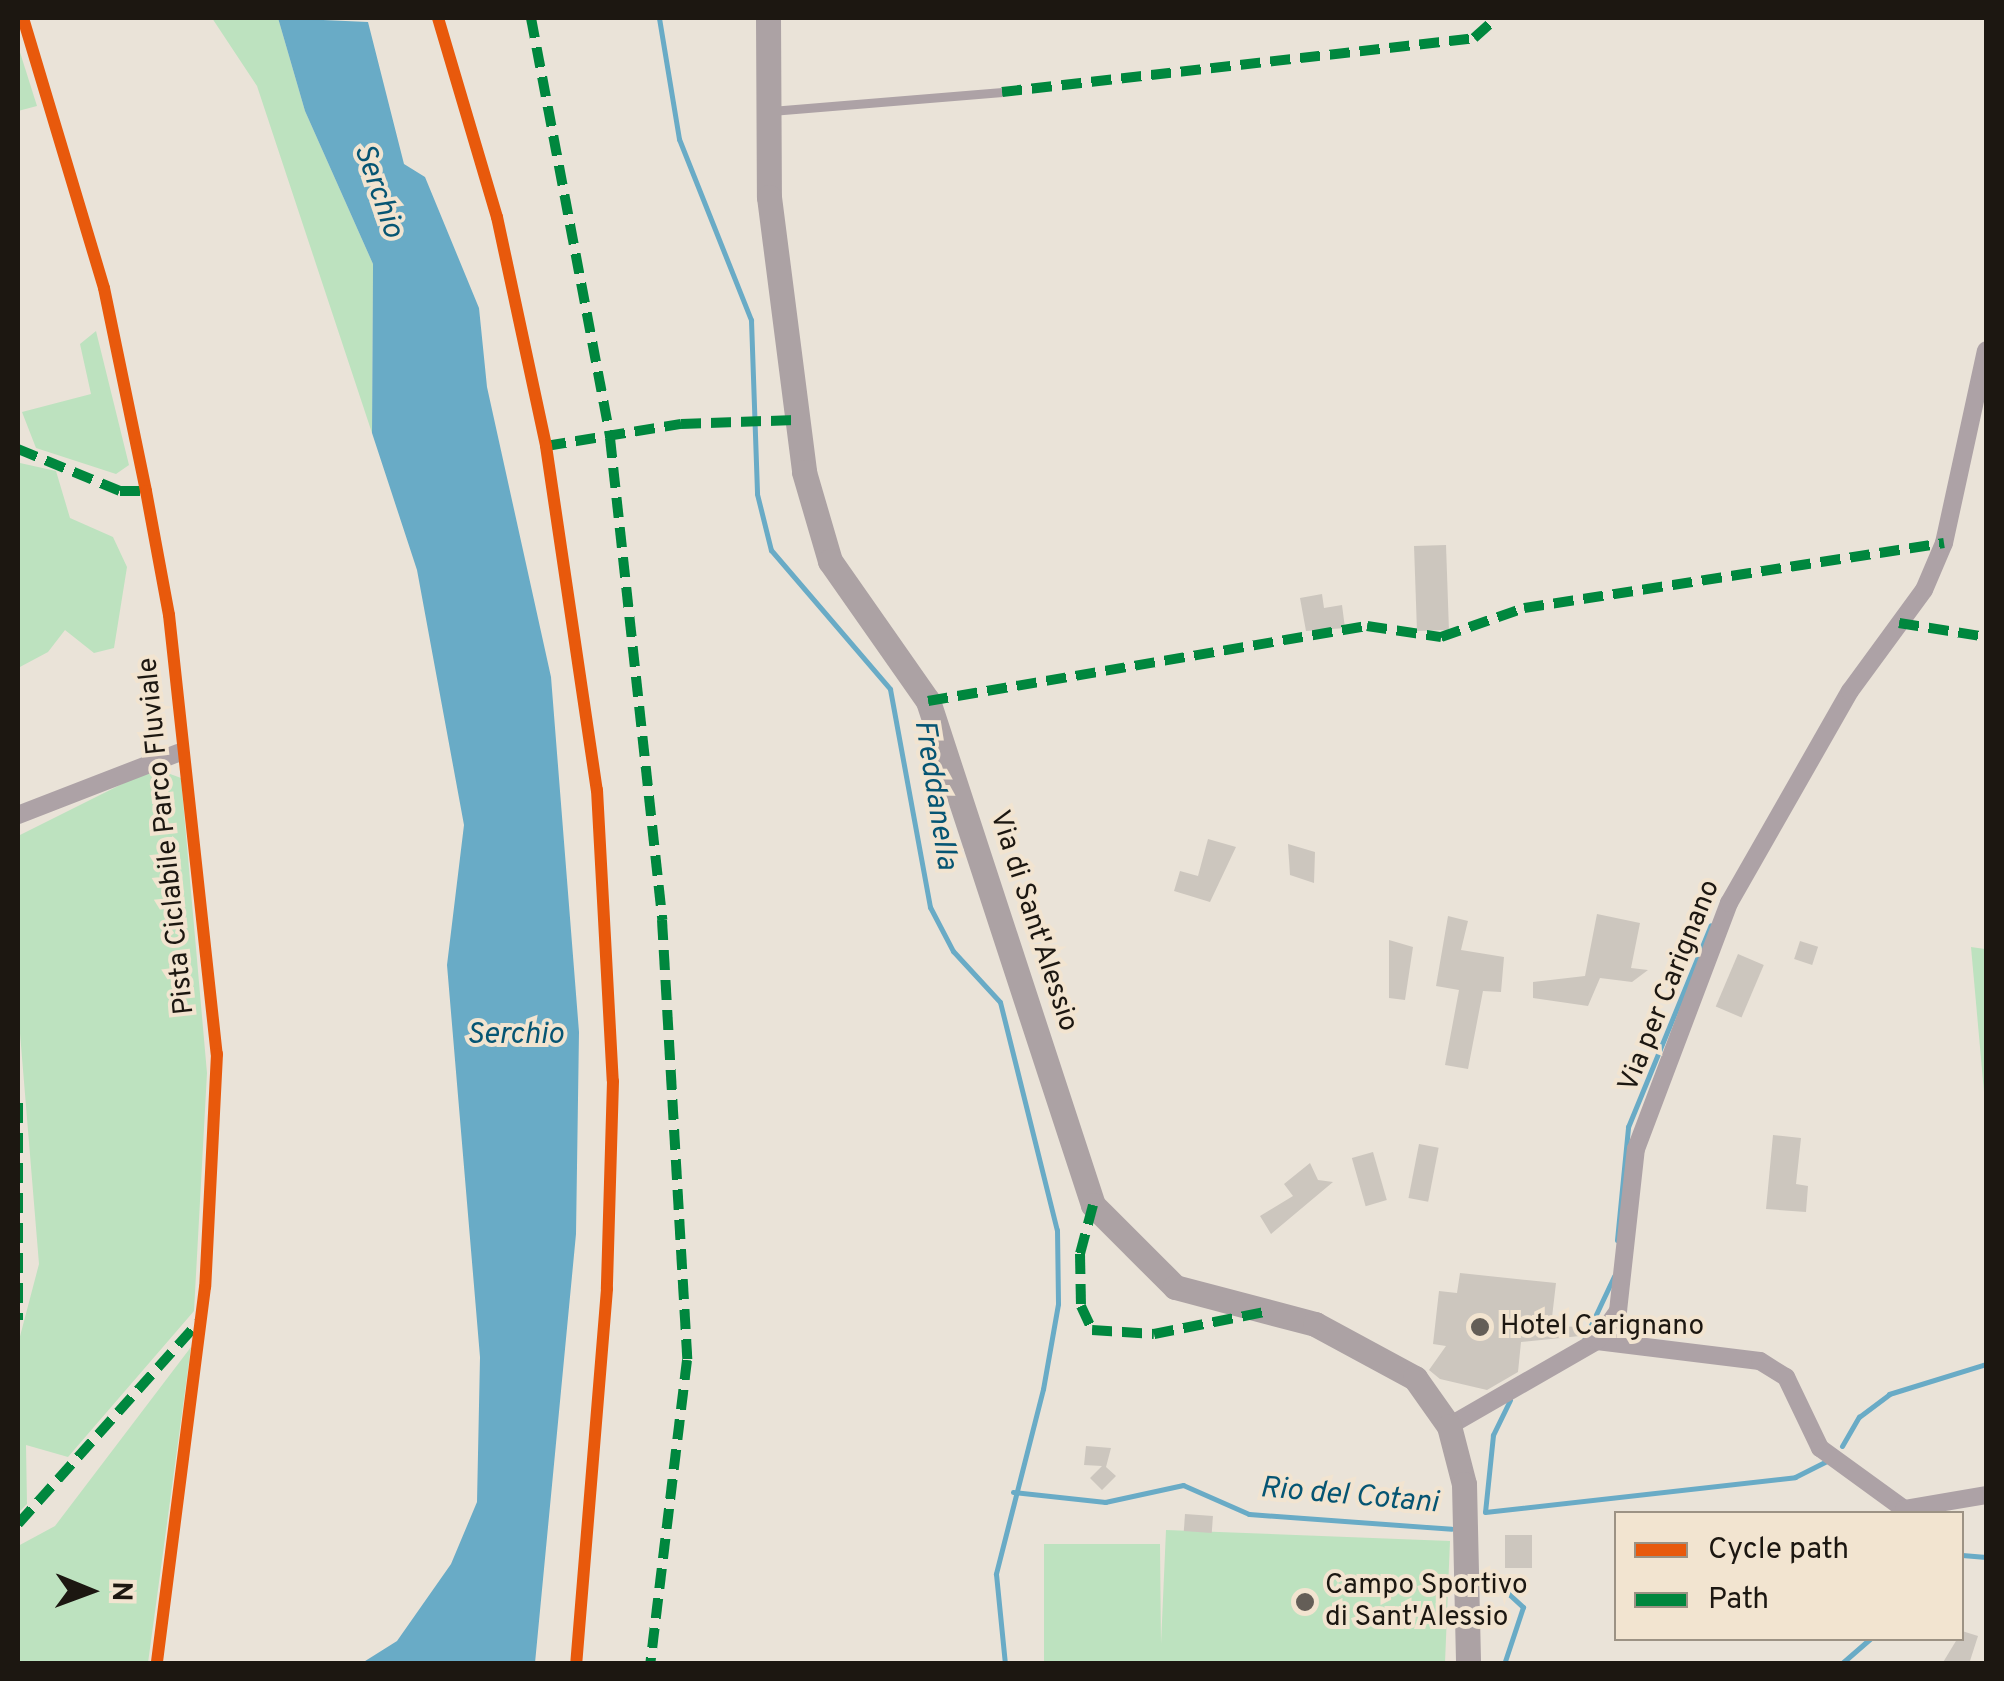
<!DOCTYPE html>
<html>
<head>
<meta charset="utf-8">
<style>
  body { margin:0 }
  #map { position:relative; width:2004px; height:1681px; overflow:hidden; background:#eae3d8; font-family:Overpass,sans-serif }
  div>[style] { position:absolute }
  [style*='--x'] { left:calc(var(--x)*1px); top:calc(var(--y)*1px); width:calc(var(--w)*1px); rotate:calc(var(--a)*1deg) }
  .green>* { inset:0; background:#bde2bf }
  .water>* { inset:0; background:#69abc6 }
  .stream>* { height:5px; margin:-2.5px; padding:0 2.5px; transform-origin:2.5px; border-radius:2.5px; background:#69abc6 }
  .building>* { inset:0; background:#ccc6be; transform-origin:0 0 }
  .lane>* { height:9px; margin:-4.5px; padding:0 4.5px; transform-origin:4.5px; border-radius:4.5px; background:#ada2a6 }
  .street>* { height:18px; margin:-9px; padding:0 9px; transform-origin:9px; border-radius:9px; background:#ada2a6 }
  .secondary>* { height:25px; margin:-12.5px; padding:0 12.5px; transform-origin:12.5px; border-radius:12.5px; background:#aca2a4 }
  .quiet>* { height:10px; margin-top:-5px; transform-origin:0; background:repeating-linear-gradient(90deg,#00873e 0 20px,transparent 0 30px) }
  .cycleway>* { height:12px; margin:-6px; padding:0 6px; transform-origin:6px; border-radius:6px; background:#e8590c }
  .dots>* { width:28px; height:28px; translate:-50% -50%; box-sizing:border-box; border:5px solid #f2e4d0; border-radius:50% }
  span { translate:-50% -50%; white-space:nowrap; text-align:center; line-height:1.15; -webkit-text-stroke:8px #f2e4d0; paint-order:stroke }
  .street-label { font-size:28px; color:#1c1711 }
  .poi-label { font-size:28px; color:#1c1711 }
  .left { translate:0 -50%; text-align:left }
  .water-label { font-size:30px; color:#065573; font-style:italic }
  .frame { position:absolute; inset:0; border:20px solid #1c1711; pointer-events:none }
  .legend { position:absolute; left:1614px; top:1511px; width:350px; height:130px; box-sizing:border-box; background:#f2e4d0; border:2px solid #9c9284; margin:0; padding:12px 18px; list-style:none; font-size:30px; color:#1c1711 }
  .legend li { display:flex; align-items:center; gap:20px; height:50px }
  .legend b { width:50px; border:2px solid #9c9284 }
  .north { position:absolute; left:40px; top:1541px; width:100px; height:100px; -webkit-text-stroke:8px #f2e4d0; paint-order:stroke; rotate:91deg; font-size:28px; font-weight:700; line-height:40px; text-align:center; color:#1c1711 }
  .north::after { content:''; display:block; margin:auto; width:35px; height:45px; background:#1c1711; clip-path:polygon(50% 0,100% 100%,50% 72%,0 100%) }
</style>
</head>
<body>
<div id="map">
  <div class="green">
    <div style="clip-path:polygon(212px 18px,278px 18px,305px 111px,373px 264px,372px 433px,257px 86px)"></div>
    <div style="clip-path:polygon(18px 46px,37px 106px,18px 111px)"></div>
    <div style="clip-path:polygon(96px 331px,129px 465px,116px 474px,36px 448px,22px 412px,91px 394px,80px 344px)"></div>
    <div style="clip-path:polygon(20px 463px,56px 471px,70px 518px,113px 537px,127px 567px,114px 648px,94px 653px,65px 630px,48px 652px,18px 668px)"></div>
    <div style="clip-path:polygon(154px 768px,181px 778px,207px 1073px,194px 1311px,68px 1457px,26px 1445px,27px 1504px,18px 1513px,18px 1344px,39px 1264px,18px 1009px,18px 836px)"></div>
    <div style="clip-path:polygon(1971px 947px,1985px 949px,1986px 961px,1986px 1114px)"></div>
    <div style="clip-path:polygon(191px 1347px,148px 1663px,18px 1663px,18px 1546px,55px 1526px)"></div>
    <div style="clip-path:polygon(1166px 1530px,1450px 1541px,1445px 1663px,1044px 1664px,1044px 1544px,1160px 1544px,1161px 1644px)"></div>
  </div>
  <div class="water">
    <div style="clip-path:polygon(278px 18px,368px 22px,404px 164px,425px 177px,479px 308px,487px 387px,551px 677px,579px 1032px,576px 1234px,535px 1663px,362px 1663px,397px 1641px,451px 1564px,477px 1502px,480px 1357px,447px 965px,464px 825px,417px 570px,372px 433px,373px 264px,305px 111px)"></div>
  </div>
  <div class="stream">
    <div style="--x:659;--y:18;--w:123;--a:80.6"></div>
    <div style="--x:679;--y:139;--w:195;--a:68.3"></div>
    <div style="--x:751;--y:320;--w:174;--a:88"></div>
    <div style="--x:757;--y:494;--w:58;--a:76"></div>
    <div style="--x:771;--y:550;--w:183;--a:49.4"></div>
    <div style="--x:890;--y:689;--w:222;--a:79.6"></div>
    <div style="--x:930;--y:907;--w:50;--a:62.4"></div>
    <div style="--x:953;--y:951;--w:69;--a:47.3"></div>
    <div style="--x:1000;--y:1002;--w:235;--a:76"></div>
    <div style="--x:1057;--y:1230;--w:74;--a:89.2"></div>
    <div style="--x:1058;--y:1304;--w:86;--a:100"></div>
    <div style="--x:1043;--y:1389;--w:191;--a:104.3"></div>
    <div style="--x:996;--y:1574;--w:90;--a:84.3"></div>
    <div style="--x:1617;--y:1240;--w:114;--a:-84.4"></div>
    <div style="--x:1628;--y:1127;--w:218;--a:-67.7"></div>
    <div style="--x:1583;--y:1342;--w:73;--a:-64.8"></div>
    <div style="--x:1510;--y:1400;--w:39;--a:116"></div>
    <div style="--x:1493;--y:1435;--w:77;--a:95.9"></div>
    <div style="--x:1485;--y:1512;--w:312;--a:-6.4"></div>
    <div style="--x:1795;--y:1477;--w:40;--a:-26.6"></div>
    <div style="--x:1842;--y:1446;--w:34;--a:-60"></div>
    <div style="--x:1859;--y:1417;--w:38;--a:-37"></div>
    <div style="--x:1889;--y:1394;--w:102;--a:-17.2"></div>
    <div style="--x:1013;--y:1492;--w:93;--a:6.2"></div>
    <div style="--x:1105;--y:1502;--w:80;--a:-12.3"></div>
    <div style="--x:1183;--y:1485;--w:72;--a:23.7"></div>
    <div style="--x:1249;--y:1514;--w:203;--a:4.2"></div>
    <div style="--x:1962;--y:1555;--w:24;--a:5"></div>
    <div style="--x:1487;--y:1574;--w:49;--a:42.5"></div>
    <div style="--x:1523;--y:1607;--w:60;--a:108.4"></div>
    <div style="--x:1841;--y:1664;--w:40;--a:-41"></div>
  </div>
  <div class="building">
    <div style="left:1446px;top:545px;width:85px;height:32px;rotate:88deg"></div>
    <div style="clip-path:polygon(1322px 594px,1324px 608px,1342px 605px,1345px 628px,1306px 631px,1300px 598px)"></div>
    <div style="clip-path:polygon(1208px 839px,1236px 847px,1210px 902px,1174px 891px,1180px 871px,1198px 876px)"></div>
    <div style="clip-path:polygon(1288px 844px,1315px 852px,1314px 883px,1290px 875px)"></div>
    <div style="clip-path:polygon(1597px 914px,1640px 923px,1631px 968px,1648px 970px,1632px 982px,1600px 978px,1588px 1006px,1533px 998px,1533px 982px,1585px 976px)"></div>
    <div style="clip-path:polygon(1448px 916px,1468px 921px,1461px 950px,1504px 957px,1501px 992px,1483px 991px,1468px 1069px,1445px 1065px,1459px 990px,1436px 986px)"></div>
    <div style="clip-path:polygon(1389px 940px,1413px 947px,1405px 1000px,1389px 998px)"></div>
    <div style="left:1800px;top:941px;width:19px;height:19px;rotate:18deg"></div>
    <div style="left:1738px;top:954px;width:28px;height:57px;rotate:23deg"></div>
    <div style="clip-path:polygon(1773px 1135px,1801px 1138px,1796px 1184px,1808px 1186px,1806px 1212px,1766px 1209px)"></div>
    <div style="left:1419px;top:1144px;width:20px;height:55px;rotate:11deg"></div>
    <div style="left:1373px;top:1152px;width:50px;height:22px;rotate:74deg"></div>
    <div style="clip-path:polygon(1310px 1163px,1318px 1180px,1333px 1182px,1271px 1234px,1260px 1216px,1293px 1196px,1284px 1184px)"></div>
    <div style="clip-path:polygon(1460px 1273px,1556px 1283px,1551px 1326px,1580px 1327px,1580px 1336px,1521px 1342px,1518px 1372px,1487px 1390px,1440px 1379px,1429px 1370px,1446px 1346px,1433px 1344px,1439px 1291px,1457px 1293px)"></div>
    <div style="clip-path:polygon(1086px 1446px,1111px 1448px,1106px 1467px,1116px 1476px,1102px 1490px,1090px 1478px,1102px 1466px,1084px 1465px)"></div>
    <div style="left:1185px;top:1514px;width:28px;height:17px;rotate:4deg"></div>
    <div style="left:1505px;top:1535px;width:27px;height:33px"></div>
    <div style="clip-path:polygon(1962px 1631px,1978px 1636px,1969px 1664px,1942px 1664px)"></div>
  </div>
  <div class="lane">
    <div style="--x:771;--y:111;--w:232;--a:-4.7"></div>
  </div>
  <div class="street">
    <div style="--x:18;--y:815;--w:172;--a:-21.2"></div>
    <div style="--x:1597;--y:1341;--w:164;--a:7"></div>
    <div style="--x:1760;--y:1361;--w:31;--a:32"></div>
    <div style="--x:1786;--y:1377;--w:79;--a:64.4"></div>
    <div style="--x:1820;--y:1448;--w:104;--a:36"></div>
    <div style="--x:1904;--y:1509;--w:83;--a:-9.7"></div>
    <div style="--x:1449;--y:1426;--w:171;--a:-29.9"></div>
    <div style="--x:1597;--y:1341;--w:37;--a:-55"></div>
    <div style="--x:1618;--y:1311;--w:163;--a:-83.7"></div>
    <div style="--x:1636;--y:1149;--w:263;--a:-69.3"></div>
    <div style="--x:1729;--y:903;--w:244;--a:-60.3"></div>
    <div style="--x:1850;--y:691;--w:125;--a:-53.8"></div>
    <div style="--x:1924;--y:590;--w:51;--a:-66.9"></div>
    <div style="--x:1944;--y:543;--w:197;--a:-77.7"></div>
  </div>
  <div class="secondary">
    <div style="--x:768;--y:18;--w:179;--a:89.7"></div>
    <div style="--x:769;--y:197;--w:277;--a:82.7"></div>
    <div style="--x:804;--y:472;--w:93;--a:73.7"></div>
    <div style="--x:830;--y:561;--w:171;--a:55"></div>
    <div style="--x:928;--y:701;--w:530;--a:71.87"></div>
    <div style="--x:1093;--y:1205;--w:116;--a:45"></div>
    <div style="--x:1175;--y:1287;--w:145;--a:14.8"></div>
    <div style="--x:1315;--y:1324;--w:114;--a:28.4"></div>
    <div style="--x:1415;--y:1378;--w:59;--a:54.7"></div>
    <div style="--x:1449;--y:1426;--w:60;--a:75.5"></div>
    <div style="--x:1464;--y:1484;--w:180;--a:88.7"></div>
  </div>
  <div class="quiet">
    <div style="--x:531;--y:18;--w:427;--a:79.3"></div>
    <div style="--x:610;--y:438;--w:485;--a:83.8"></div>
    <div style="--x:662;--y:920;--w:441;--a:86.7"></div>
    <div style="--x:687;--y:1360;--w:306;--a:96.9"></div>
    <div style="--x:1002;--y:92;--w:475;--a:-6.5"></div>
    <div style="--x:1474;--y:38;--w:30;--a:-42"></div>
    <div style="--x:546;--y:446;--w:137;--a:-9.3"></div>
    <div style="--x:681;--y:424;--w:114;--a:-2"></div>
    <div style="--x:18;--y:449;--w:110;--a:22.4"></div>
    <div style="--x:120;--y:491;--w:26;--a:0"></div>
    <div style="--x:1899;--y:623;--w:88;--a:9.1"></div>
    <div style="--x:928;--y:701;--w:445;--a:-9.7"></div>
    <div style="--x:1367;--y:626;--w:75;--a:8.5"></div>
    <div style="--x:1441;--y:637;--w:88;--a:-19.3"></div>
    <div style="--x:1524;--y:608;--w:425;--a:-8.8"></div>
    <div style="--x:18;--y:1103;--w:217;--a:90"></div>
    <div style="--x:1093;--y:1205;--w:51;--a:104.9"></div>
    <div style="--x:1080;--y:1254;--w:52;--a:88.9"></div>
    <div style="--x:1081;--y:1306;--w:26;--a:65"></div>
    <div style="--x:1092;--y:1330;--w:62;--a:3.7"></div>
    <div style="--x:1154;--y:1334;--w:112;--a:-11.3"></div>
    <div style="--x:18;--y:1524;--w:270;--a:-48.2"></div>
  </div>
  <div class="cycleway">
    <div style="--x:23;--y:18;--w:282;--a:73.3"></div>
    <div style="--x:104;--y:288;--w:207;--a:78.3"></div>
    <div style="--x:146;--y:491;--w:126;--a:79.5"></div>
    <div style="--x:169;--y:615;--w:442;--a:83.8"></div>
    <div style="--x:217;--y:1054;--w:233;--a:92.9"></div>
    <div style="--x:205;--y:1287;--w:380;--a:97.3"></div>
    <div style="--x:438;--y:18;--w:208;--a:73.5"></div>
    <div style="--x:497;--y:217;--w:234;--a:77.9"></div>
    <div style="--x:546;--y:446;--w:348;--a:81.6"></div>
    <div style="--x:597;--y:790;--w:291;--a:86.9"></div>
    <div style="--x:613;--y:1081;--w:208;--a:91.7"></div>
    <div style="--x:607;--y:1289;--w:376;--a:94.7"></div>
  </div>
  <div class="dots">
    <div style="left:1480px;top:1327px;background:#645e57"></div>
    <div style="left:1305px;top:1602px;background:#645e57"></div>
  </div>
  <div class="street-label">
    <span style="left:167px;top:836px;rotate:-96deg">Pista Ciclabile Parco Fluviale</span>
    <span style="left:1033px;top:921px;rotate:72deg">Via di Sant'Alessio</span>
    <span style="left:1670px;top:986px;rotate:-68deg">Via per Carignano</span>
  </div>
  <div class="poi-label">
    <span class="left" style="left:1500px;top:1327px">Hotel Carignano</span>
    <span class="left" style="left:1325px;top:1602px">Campo Sportivo<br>di Sant'Alessio</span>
  </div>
  <div class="water-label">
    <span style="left:377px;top:191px;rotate:71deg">Serchio</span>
    <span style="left:934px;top:795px;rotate:81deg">Freddanella</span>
    <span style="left:515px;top:1036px">Serchio</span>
    <span style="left:1349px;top:1497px;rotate:5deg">Rio del Cotani</span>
  </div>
  <div class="frame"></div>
  <ul class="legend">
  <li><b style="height:12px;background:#e8590c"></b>Cycle path</li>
  <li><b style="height:12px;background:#00873e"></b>Path</li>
  </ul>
  <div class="north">N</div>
</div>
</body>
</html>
